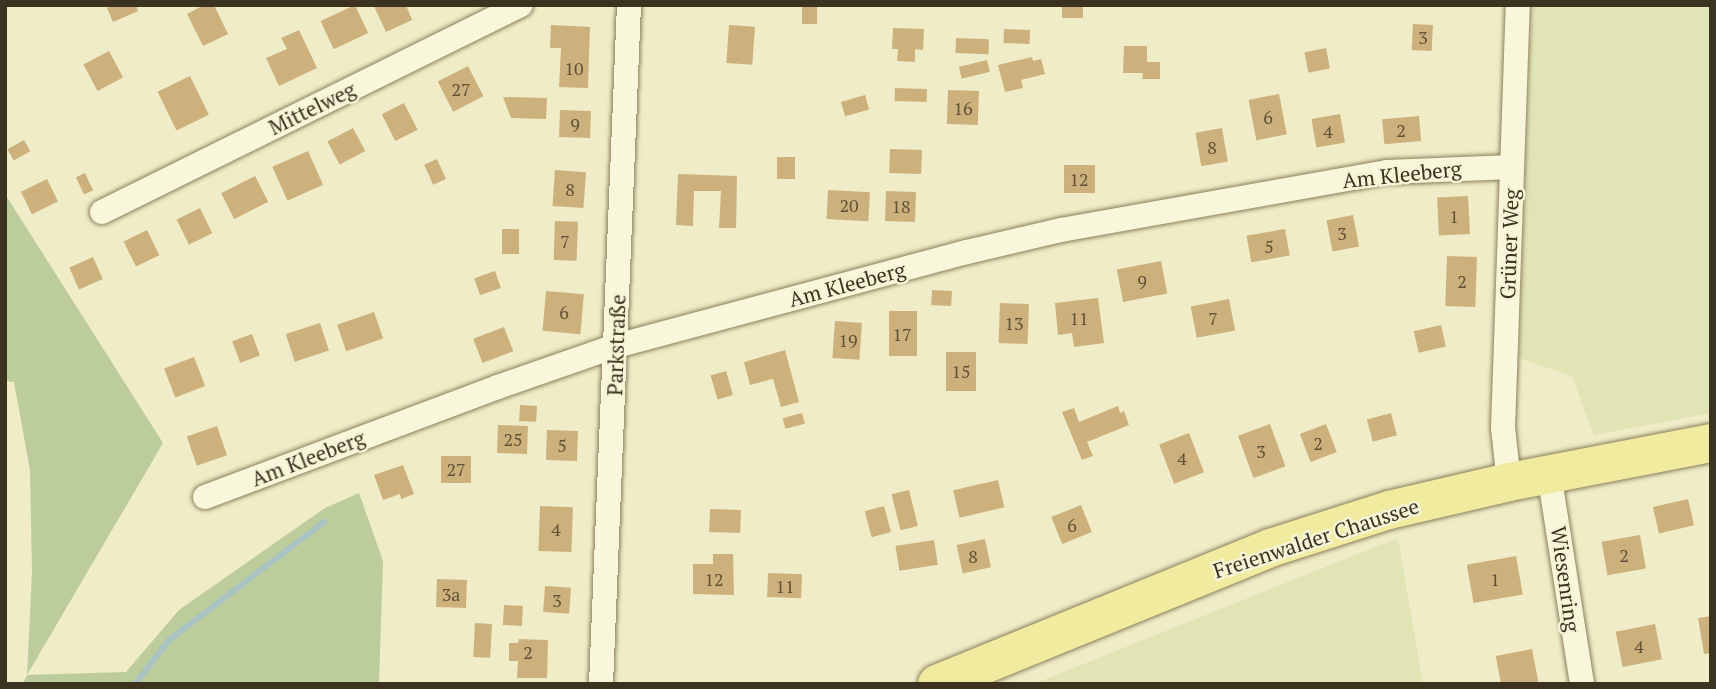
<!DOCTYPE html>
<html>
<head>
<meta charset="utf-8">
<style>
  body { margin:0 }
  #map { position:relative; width:1716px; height:689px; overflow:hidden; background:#efecc7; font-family:"PT Serif",serif }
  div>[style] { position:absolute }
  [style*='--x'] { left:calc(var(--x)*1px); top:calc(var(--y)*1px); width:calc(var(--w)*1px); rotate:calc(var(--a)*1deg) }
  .farmland>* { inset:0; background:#e1e4b5 }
  .green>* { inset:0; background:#bccd9b }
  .stream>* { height:6px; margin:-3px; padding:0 3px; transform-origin:3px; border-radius:3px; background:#a8c3c1 }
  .building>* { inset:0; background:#cdb17d; transform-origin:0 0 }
  .roads { filter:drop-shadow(0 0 2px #8b805c) drop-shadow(0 0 2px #8b805c) }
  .street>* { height:24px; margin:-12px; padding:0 12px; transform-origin:12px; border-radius:12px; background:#f9f7db }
  .primary>* { height:38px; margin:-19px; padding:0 19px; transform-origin:19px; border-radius:19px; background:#f1eba0 }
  span { translate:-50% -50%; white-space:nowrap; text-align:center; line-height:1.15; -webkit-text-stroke:5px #f6f4d7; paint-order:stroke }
  .number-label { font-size:18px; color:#605237 }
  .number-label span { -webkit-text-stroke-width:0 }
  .street-label { font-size:21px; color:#3b3320 }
  .frame { position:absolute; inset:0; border:7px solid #3b3320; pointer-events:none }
</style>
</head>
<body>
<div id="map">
  <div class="farmland">
    <div style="clip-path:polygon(1532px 5px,1711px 5px,1711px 413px,1594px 435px,1572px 376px,1519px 358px)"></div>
    <div style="clip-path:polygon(1398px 538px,1423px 684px,1034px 684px)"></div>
  </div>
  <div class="green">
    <div style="clip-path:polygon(5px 194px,163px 443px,27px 675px,126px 672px,179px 610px,325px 508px,359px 493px,383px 561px,379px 684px,22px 684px,27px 676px,32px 572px,30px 470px,14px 382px,5px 381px)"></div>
  </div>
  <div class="stream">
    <div style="--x:135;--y:684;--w:56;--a:-52.3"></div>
    <div style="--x:169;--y:640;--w:195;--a:-37.3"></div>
  </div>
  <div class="building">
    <div style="clip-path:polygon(112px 5px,136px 5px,138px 11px,113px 22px,107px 8px)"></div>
    <div style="clip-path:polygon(204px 5px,214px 5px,228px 34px,203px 46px,187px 14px)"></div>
    <div style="left:355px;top:5px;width:31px;height:38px;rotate:65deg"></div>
    <div style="clip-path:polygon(406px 5px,412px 20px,386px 32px,374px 6px)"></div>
    <div style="left:802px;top:5px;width:15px;height:19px"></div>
    <div style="left:1062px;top:5px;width:21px;height:13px"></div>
    <div style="left:1413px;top:24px;width:20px;height:26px;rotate:3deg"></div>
    <div style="clip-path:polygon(551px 25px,590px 27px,588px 88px,559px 87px,561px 48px,550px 48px)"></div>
    <div style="left:729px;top:25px;width:26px;height:38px;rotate:4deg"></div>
    <div style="clip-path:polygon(893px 28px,924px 29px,923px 50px,915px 49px,915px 62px,897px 61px,898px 49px,892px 49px)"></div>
    <div style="left:1004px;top:29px;width:26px;height:14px;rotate:2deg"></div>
    <div style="clip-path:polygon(299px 30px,317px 68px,279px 86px,266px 58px,287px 49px,281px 38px)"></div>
    <div style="left:956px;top:38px;width:33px;height:15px;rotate:2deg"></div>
    <div style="clip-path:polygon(1124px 46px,1147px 46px,1147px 62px,1160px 62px,1160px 79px,1142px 79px,1143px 73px,1123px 73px)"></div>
    <div style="left:1326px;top:48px;width:21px;height:22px;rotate:79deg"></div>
    <div style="left:109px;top:51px;width:30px;height:29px;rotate:62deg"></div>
    <div style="clip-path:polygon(1032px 57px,1033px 61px,1041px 59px,1045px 74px,1021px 80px,1023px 88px,1005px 92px,998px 65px)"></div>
    <div style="left:987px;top:60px;width:12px;height:29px;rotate:76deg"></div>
    <div style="left:468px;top:66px;width:34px;height:34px;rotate:63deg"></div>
    <div style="left:190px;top:76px;width:43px;height:36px;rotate:64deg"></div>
    <div style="left:895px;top:88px;width:32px;height:13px;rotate:2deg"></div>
    <div style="left:948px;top:90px;width:31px;height:34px;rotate:2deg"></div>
    <div style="left:1279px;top:94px;width:41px;height:31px;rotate:79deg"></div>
    <div style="left:865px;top:95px;width:15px;height:25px;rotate:74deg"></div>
    <div style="clip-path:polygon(503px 97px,547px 98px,546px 119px,511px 118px)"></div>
    <div style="left:404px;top:103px;width:30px;height:25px;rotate:63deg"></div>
    <div style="left:560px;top:110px;width:31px;height:27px;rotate:2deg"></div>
    <div style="left:1340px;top:114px;width:29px;height:29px;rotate:80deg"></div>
    <div style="left:1419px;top:116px;width:25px;height:37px;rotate:85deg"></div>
    <div style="left:353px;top:128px;width:26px;height:29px;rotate:62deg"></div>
    <div style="left:1222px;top:128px;width:34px;height:27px;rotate:80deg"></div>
    <div style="left:24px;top:140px;width:13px;height:19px;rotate:61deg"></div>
    <div style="left:890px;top:149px;width:32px;height:24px;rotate:2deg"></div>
    <div style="left:308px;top:151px;width:37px;height:39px;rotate:66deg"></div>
    <div style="left:795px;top:157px;width:22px;height:18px;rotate:90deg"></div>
    <div style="left:437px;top:159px;width:22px;height:14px;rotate:66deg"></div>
    <div style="left:1064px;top:165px;width:31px;height:28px"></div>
    <div style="left:555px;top:170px;width:31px;height:36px;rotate:4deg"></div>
    <div style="left:85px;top:173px;width:19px;height:10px;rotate:65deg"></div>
    <div style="clip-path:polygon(678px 174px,737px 176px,736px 228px,719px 228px,721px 191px,694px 191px,693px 226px,676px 225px)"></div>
    <div style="left:255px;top:176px;width:29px;height:38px;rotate:63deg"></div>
    <div style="left:47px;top:179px;width:25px;height:29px;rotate:64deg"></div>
    <div style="left:828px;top:190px;width:42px;height:29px;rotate:3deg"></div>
    <div style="left:886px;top:191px;width:30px;height:30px;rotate:2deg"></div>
    <div style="left:1468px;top:196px;width:38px;height:31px;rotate:87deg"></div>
    <div style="left:200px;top:208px;width:28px;height:26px;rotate:64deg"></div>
    <div style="left:1353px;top:215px;width:32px;height:27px;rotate:79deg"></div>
    <div style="left:555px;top:221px;width:23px;height:39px;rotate:2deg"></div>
    <div style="left:502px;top:229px;width:17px;height:25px"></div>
    <div style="left:1285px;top:229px;width:27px;height:39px;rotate:80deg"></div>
    <div style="left:147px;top:230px;width:28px;height:26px;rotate:64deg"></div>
    <div style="left:1447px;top:256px;width:30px;height:50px;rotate:2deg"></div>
    <div style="left:93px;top:257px;width:24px;height:26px;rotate:66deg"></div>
    <div style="left:1161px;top:261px;width:33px;height:45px;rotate:79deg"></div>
    <div style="left:495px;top:271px;width:18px;height:22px;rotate:71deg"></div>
    <div style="left:932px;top:290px;width:20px;height:15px;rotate:3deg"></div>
    <div style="left:546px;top:291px;width:38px;height:40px;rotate:5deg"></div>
    <div style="clip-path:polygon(1098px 298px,1104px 343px,1074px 347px,1072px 333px,1058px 335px,1055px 303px)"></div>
    <div style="left:1229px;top:299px;width:32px;height:39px;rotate:79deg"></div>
    <div style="left:1000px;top:303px;width:29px;height:40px;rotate:2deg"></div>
    <div style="left:889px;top:311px;width:28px;height:45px"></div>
    <div style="left:374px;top:312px;width:28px;height:39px;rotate:71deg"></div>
    <div style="left:835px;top:321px;width:27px;height:37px;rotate:4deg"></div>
    <div style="left:320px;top:323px;width:29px;height:36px;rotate:72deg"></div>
    <div style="left:1441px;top:325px;width:22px;height:28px;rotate:77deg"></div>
    <div style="left:504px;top:327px;width:26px;height:33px;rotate:69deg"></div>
    <div style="left:252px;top:334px;width:23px;height:21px;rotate:70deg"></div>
    <div style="clip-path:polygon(785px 350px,799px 402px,781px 407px,773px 379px,750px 385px,744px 362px)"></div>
    <div style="left:946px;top:352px;width:30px;height:39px"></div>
    <div style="left:194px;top:357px;width:31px;height:32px;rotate:69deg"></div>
    <div style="left:726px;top:371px;width:25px;height:16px;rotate:74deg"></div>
    <div style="left:520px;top:405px;width:17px;height:16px;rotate:3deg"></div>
    <div style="clip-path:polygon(1118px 406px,1120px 413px,1124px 411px,1129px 425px,1087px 442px,1093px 456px,1082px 460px,1062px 412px,1074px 408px,1079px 422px)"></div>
    <div style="left:802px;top:413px;width:11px;height:20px;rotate:75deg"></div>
    <div style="left:1391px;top:413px;width:23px;height:25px;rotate:75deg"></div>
    <div style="left:1270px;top:424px;width:45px;height:34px;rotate:70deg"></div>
    <div style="left:1326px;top:424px;width:30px;height:28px;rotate:69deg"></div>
    <div style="left:498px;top:425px;width:30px;height:28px;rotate:2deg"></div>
    <div style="left:217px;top:426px;width:31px;height:32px;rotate:71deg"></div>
    <div style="left:547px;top:430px;width:31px;height:30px;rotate:2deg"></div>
    <div style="left:1189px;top:433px;width:42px;height:32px;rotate:69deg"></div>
    <div style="left:441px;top:456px;width:30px;height:27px"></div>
    <div style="clip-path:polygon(403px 465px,414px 494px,401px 499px,400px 494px,383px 500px,374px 475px)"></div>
    <div style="left:998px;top:480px;width:28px;height:46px;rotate:77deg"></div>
    <div style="left:909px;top:490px;width:37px;height:18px;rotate:76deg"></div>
    <div style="left:1688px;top:499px;width:27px;height:36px;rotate:77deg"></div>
    <div style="left:1081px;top:505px;width:29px;height:32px;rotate:68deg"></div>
    <div style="left:540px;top:506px;width:33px;height:45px;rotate:2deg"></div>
    <div style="left:884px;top:506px;width:27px;height:20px;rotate:75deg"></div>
    <div style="left:710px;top:509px;width:31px;height:23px;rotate:2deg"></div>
    <div style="left:1640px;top:535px;width:34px;height:39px;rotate:80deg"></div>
    <div style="left:985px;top:539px;width:29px;height:29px;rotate:78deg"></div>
    <div style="left:934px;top:540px;width:25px;height:39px;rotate:81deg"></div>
    <div style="clip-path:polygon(713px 554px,733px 554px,734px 595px,693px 594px,693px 564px,713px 564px)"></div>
    <div style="left:1516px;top:556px;width:39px;height:50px;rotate:80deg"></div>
    <div style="left:768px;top:573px;width:34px;height:24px;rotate:2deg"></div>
    <div style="left:437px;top:579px;width:30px;height:28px;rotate:2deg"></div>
    <div style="left:545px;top:586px;width:26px;height:26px;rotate:4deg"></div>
    <div style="left:504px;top:605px;width:19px;height:20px;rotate:3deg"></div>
    <div style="clip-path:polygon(1711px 616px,1711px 653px,1704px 654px,1698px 618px)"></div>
    <div style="left:475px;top:623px;width:17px;height:34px;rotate:3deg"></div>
    <div style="left:1655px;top:624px;width:36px;height:40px;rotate:79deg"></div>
    <div style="clip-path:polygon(519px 639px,548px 640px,547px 678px,517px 678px,518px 661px,509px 661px,509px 643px,518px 643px)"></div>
    <div style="left:1532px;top:649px;width:33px;height:37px;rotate:79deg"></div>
  </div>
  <div class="roads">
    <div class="street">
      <div style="--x:102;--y:212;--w:467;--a:-26.3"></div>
      <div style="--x:1549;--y:473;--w:214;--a:81.1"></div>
      <div style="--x:1509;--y:482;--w:54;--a:-96.3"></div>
      <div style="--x:1503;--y:428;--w:423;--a:-88"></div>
      <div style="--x:205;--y:497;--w:313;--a:-20.6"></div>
      <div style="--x:498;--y:387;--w:125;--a:-19.2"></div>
      <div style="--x:616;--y:346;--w:363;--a:-15"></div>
      <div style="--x:967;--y:252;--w:97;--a:-13.2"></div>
      <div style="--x:1061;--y:230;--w:331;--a:-10.1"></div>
      <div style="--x:1387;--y:172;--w:125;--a:-2.3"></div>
      <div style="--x:601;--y:684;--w:680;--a:-87.64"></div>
    </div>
    <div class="primary">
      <div style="--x:937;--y:684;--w:360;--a:-22.2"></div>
      <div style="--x:1270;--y:548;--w:125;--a:-17.7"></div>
      <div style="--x:1389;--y:510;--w:123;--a:-13.1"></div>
      <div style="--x:1509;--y:482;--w:206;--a:-10.9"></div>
    </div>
  </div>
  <div class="number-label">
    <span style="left:1423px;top:37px">3</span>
    <span style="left:574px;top:68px">10</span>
    <span style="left:461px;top:89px">27</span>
    <span style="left:963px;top:108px">16</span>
    <span style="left:1268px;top:117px">6</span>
    <span style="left:575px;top:124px">9</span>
    <span style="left:1401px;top:130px">2</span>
    <span style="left:1328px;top:131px">4</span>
    <span style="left:1212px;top:147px">8</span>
    <span style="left:1079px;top:179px">12</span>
    <span style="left:570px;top:189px">8</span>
    <span style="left:849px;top:205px">20</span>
    <span style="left:901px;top:206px">18</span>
    <span style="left:1454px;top:216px">1</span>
    <span style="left:1342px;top:233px">3</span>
    <span style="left:565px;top:241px">7</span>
    <span style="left:1269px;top:246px">5</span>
    <span style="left:1142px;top:281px">9</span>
    <span style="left:1462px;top:281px">2</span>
    <span style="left:564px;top:312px">6</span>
    <span style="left:1079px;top:318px">11</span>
    <span style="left:1213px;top:318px">7</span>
    <span style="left:1014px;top:323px">13</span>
    <span style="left:902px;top:334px">17</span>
    <span style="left:848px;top:340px">19</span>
    <span style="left:961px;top:371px">15</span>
    <span style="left:513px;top:439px">25</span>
    <span style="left:1318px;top:443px">2</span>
    <span style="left:562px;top:445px">5</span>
    <span style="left:1261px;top:451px">3</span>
    <span style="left:1182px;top:458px">4</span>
    <span style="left:456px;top:469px">27</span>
    <span style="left:1072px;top:525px">6</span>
    <span style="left:556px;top:529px">4</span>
    <span style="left:1624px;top:555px">2</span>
    <span style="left:973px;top:556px">8</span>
    <span style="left:714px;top:579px">12</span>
    <span style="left:1495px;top:579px">1</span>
    <span style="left:785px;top:586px">11</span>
    <span style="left:451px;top:594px">3a</span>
    <span style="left:557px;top:600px">3</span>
    <span style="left:1639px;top:646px">4</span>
    <span style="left:528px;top:652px">2</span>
  </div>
  <div class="street-label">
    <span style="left:312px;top:108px;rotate:-26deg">Mittelweg</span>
    <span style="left:1402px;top:174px;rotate:-6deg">Am Kleeberg</span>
    <span style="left:1509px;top:244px;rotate:-88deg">Grüner Weg</span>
    <span style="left:847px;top:284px;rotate:-15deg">Am Kleeberg</span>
    <span style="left:616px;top:345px;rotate:-88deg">Parkstraße</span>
    <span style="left:308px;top:458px;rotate:-21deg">Am Kleeberg</span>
    <span style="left:1316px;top:538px;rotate:-18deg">Freienwalder Chaussee</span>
    <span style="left:1566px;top:579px;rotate:82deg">Wiesenring</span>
  </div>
  <div class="frame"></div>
</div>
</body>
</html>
